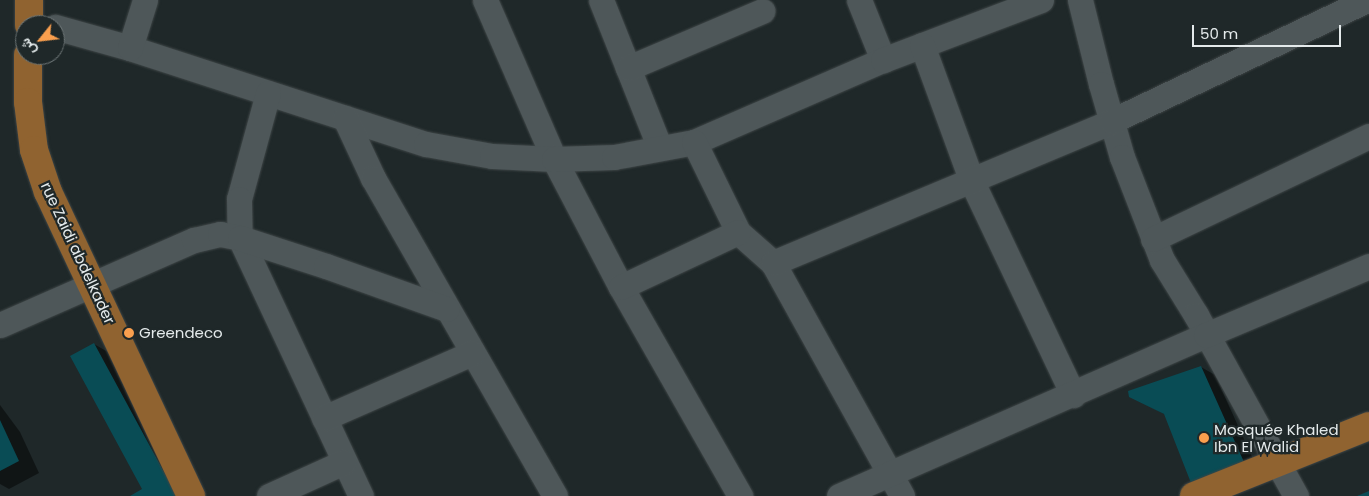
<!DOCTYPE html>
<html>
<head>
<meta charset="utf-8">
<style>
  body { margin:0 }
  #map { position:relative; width:1369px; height:496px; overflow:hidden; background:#1f2829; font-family:Poppins,Vazirmatn,sans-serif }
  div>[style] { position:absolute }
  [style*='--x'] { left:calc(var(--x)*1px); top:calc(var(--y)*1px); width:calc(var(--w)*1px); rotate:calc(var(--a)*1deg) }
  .shadow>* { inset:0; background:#0007 }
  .building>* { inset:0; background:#094c55 }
  .roads { filter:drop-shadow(0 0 1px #3e4546) drop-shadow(0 0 1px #3e4546) }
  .minor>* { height:25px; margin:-12.5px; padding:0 12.5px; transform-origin:12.5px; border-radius:12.5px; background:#4e5759 }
  .major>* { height:28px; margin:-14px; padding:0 14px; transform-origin:14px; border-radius:14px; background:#906330 }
  .dots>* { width:14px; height:14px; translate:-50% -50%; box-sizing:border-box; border:2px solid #1f2829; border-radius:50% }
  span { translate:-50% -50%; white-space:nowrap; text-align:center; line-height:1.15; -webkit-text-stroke:4.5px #1f2829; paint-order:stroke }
  .street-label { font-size:15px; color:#e4eaeb }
  .poi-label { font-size:15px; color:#e4eaeb }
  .left { translate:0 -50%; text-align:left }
  .north { position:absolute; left:15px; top:15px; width:50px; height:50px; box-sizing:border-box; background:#1f2829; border:1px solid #6e7677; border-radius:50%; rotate:241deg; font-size:14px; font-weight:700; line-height:20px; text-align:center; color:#e4eaeb }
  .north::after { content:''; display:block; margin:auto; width:18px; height:22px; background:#fa9f4e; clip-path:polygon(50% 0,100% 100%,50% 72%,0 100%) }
  .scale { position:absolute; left:1192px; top:25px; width:149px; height:22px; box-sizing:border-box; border:2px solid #e4eaeb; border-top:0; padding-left:6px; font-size:15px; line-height:18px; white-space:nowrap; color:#e4eaeb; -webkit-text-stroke:4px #1f2829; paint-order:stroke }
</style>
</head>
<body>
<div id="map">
  <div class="shadow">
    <div style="clip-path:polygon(94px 344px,115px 356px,191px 496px,133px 496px,144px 490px)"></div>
    <div style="clip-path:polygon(1201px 367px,1215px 375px,1258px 470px,1166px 415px,1130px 396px)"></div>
    <div style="clip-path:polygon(0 405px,20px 432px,39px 473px,9px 489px,0 484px)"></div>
  </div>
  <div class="building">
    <div style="clip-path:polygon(94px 343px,177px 496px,130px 496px,142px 489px,70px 356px)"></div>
    <div style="clip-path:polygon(1201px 366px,1244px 462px,1191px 483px,1164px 414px,1129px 397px,1128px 391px)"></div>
    <div style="clip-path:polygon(0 420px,19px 461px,0 471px)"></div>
    <div style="clip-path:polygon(1369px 491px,1369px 496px,1357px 496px)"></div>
  </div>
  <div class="roads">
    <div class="minor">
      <div style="--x:485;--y:0;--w:173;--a:66.5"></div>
      <div style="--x:554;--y:159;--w:144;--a:62.4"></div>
      <div style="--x:621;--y:287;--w:241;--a:60.3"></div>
      <div style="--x:601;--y:0;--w:159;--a:68.3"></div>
      <div style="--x:859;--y:0;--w:65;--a:68.2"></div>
      <div style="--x:1080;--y:0;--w:87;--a:76"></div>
      <div style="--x:1101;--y:84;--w:76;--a:74"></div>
      <div style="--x:1122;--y:157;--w:110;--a:68.8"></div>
      <div style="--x:1162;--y:260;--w:65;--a:58.3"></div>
      <div style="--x:1196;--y:315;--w:207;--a:61.1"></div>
      <div style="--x:55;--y:27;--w:78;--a:15.6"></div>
      <div style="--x:130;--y:48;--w:311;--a:18"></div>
      <div style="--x:426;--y:144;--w:67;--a:10.3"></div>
      <div style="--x:492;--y:156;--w:62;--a:2.8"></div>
      <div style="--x:554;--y:159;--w:60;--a:-1.9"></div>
      <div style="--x:614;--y:157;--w:81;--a:-10.6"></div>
      <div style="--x:694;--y:142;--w:206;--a:-23.5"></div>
      <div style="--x:883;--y:60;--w:169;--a:-20.8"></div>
      <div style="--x:922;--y:45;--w:146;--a:69.9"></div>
      <div style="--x:972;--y:182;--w:236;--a:64.6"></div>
      <div style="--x:130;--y:48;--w:50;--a:-72.6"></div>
      <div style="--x:628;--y:68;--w:146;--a:-23"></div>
      <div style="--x:268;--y:93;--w:110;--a:105.3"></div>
      <div style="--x:239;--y:199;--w:39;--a:89"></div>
      <div style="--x:240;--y:238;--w:285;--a:64.9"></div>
      <div style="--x:345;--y:118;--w:66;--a:65"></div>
      <div style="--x:373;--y:178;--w:366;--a:60.2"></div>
      <div style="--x:694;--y:142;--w:100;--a:63.9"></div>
      <div style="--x:738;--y:232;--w:47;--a:41.5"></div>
      <div style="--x:773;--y:263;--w:266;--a:61"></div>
      <div style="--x:1153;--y:239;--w:239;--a:-25.5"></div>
      <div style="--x:773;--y:263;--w:368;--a:-22.7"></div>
      <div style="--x:1112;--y:121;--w:282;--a:-25.4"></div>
      <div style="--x:621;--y:287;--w:129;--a:-25.2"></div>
      <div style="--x:0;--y:325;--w:212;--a:-23.7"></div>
      <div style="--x:194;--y:240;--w:27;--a:-13"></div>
      <div style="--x:220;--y:234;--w:20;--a:11"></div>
      <div style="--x:240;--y:238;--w:90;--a:18"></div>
      <div style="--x:326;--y:266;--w:128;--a:19.6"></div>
      <div style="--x:324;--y:418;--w:162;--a:-23.7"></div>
      <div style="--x:269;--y:496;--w:82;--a:-24.4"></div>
      <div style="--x:839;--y:496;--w:401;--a:-23.7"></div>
      <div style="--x:1206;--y:335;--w:177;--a:-22.9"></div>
    </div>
    <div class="major">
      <div style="--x:29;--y:25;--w:25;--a:-90"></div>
      <div style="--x:28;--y:55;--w:47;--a:90"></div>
      <div style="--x:28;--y:102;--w:48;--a:82.9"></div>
      <div style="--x:34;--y:150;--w:44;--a:71.6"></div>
      <div style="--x:48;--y:192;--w:336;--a:64.8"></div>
      <div style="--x:1194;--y:496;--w:188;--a:-21.8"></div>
    </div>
  </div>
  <div class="dots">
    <div style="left:129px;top:333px;background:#fa9f4e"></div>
    <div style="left:1204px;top:438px;background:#fa9f4e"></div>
  </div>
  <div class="street-label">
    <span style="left:78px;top:253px;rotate:65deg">rue Zaidi abdelkader</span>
  </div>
  <div class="poi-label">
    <span class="left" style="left:139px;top:333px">Greendeco</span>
    <span class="left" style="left:1214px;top:438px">Mosquée Khaled<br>Ibn El Walid</span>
  </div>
  <div class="north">ش</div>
  <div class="scale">50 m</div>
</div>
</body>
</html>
